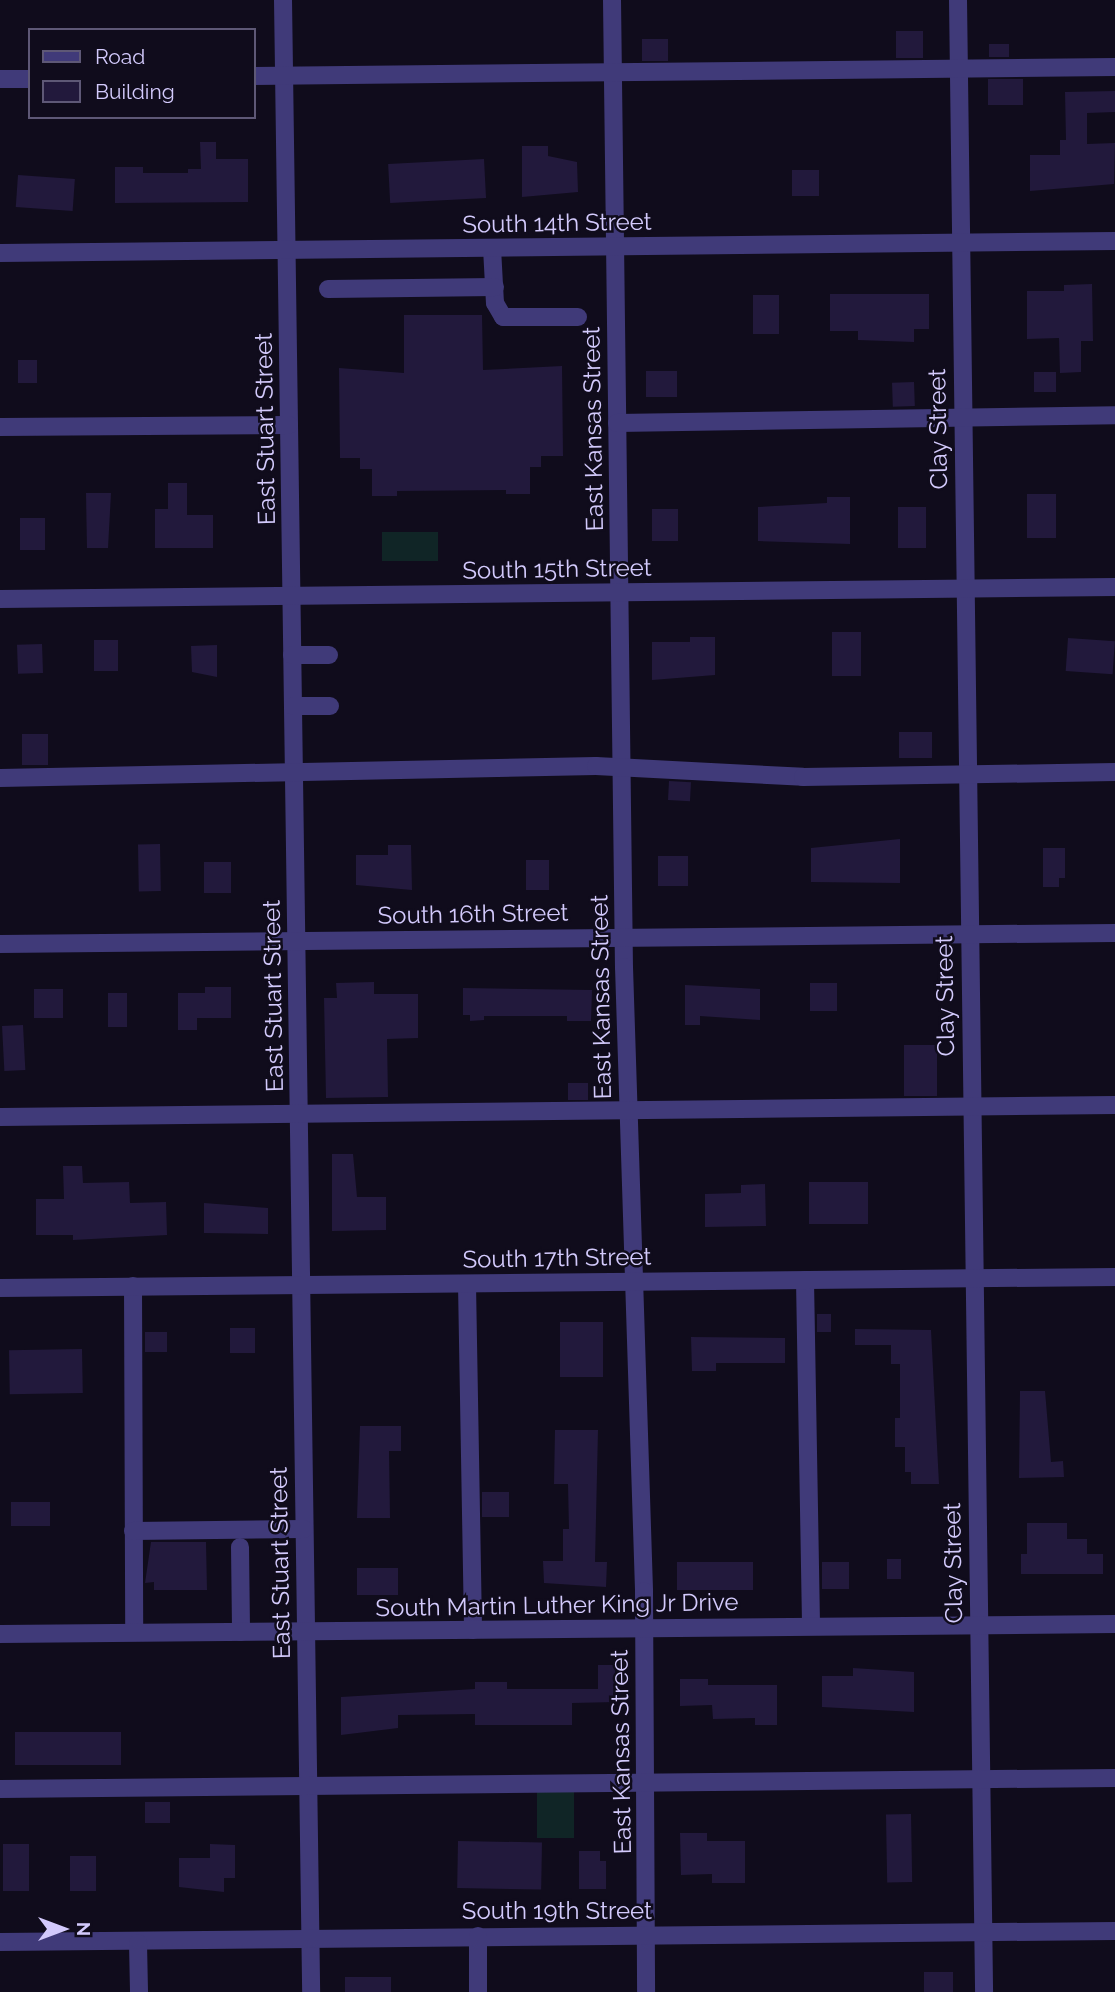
<!DOCTYPE html>
<html>
<head>
<meta charset="utf-8">
<style>
  body { margin:0 }
  #map { position:relative; width:1115px; height:1992px; overflow:hidden; background:#100c1c; font-family:Raleway,sans-serif }
  div>[style] { position:absolute }
  [style*='--x'] { left:calc(var(--x)*1px); top:calc(var(--y)*1px); width:calc(var(--w)*1px); rotate:calc(var(--a)*1deg) }
  .green>* { inset:0; background:#102526; transform-origin:0 0 }
  .building>* { inset:0; background:#22193c; transform-origin:0 0 }
  .minor>* { height:18px; margin:-9px; padding:0 9px; transform-origin:9px; border-radius:9px; background:#403a79 }
  span { translate:-50% -50%; white-space:nowrap; text-align:center; line-height:1.15; -webkit-text-stroke:5px #100c1c; paint-order:stroke }
  .street-label { font-size:24px; color:#d3cafc }
  .legend { position:absolute; left:28px; top:28px; width:228px; height:91px; box-sizing:border-box; background:#100c1c; border:2px solid #5e5876; margin:0; padding:9px 12px; list-style:none; font-size:21px; color:#d3cafc }
  .legend li { display:flex; align-items:center; gap:14px; height:35px }
  .legend b { width:35px; border:2px solid #5e5876 }
  .north { position:absolute; left:28px; top:1894px; width:70px; height:70px; -webkit-text-stroke:5px #100c1c; paint-order:stroke; rotate:90deg; font-size:19px; font-weight:700; line-height:28px; text-align:center; color:#d3cafc }
  .north::after { content:''; display:block; margin:auto; width:24px; height:32px; background:#d3cafc; clip-path:polygon(50% 0,100% 100%,50% 72%,0 100%) }
</style>
</head>
<body>
<div id="map">
  <div class="green">
    <div style="left:382px;top:532px;width:56px;height:29px"></div>
    <div style="left:537px;top:1790px;width:37px;height:48px"></div>
  </div>
  <div class="building">
    <div style="left:923px;top:31px;width:27px;height:27px;rotate:90deg"></div>
    <div style="left:642px;top:39px;width:26px;height:22px"></div>
    <div style="left:989px;top:44px;width:20px;height:13px"></div>
    <div style="left:1023px;top:79px;width:26px;height:35px;rotate:90deg"></div>
    <div style="clip-path:polygon(1115px 91px,1115px 112px,1087px 113px,1087px 144px,1115px 143px,1114px 184px,1030px 191px,1030px 155px,1060px 155px,1060px 140px,1066px 140px,1065px 92px)"></div>
    <div style="clip-path:polygon(200px 142px,216px 142px,216px 159px,248px 159px,248px 202px,115px 203px,115px 167px,143px 167px,143px 173px,188px 173px,188px 169px,201px 169px)"></div>
    <div style="clip-path:polygon(522px 146px,548px 146px,548px 156px,577px 162px,578px 192px,522px 197px)"></div>
    <div style="left:484px;top:159px;width:39px;height:96px;rotate:87deg"></div>
    <div style="left:792px;top:170px;width:27px;height:26px"></div>
    <div style="left:18px;top:175px;width:57px;height:32px;rotate:4deg"></div>
    <div style="clip-path:polygon(1092px 284px,1093px 341px,1081px 341px,1081px 372px,1060px 373px,1059px 338px,1027px 339px,1027px 291px,1064px 291px,1064px 285px)"></div>
    <div style="clip-path:polygon(830px 294px,929px 294px,929px 329px,914px 329px,914px 342px,858px 340px,858px 331px,830px 331px)"></div>
    <div style="left:779px;top:295px;width:39px;height:26px;rotate:90deg"></div>
    <div style="clip-path:polygon(404px 315px,482px 315px,483px 370px,562px 366px,563px 456px,541px 456px,541px 467px,530px 467px,530px 494px,506px 494px,506px 490px,397px 491px,397px 496px,372px 496px,372px 469px,360px 469px,360px 458px,340px 458px,339px 368px,404px 373px)"></div>
    <div style="left:18px;top:360px;width:19px;height:23px"></div>
    <div style="left:646px;top:371px;width:31px;height:26px"></div>
    <div style="left:1034px;top:372px;width:22px;height:20px"></div>
    <div style="left:914px;top:382px;width:24px;height:22px;rotate:88deg"></div>
    <div style="clip-path:polygon(168px 483px,187px 483px,187px 515px,213px 515px,213px 548px,155px 548px,155px 509px,168px 509px)"></div>
    <div style="clip-path:polygon(86px 493px,111px 493px,108px 548px,87px 548px)"></div>
    <div style="left:1056px;top:494px;width:44px;height:29px;rotate:90deg"></div>
    <div style="clip-path:polygon(827px 497px,850px 497px,850px 544px,758px 541px,758px 507px,827px 503px)"></div>
    <div style="left:898px;top:507px;width:28px;height:41px"></div>
    <div style="left:652px;top:509px;width:26px;height:32px"></div>
    <div style="left:20px;top:518px;width:25px;height:32px"></div>
    <div style="left:832px;top:632px;width:29px;height:44px"></div>
    <div style="clip-path:polygon(690px 637px,715px 637px,715px 675px,652px 680px,652px 642px,690px 642px)"></div>
    <div style="left:1068px;top:638px;width:47px;height:33px;rotate:4deg"></div>
    <div style="left:94px;top:640px;width:24px;height:31px"></div>
    <div style="left:42px;top:644px;width:29px;height:25px;rotate:88deg"></div>
    <div style="clip-path:polygon(217px 645px,217px 677px,192px 672px,191px 646px)"></div>
    <div style="left:899px;top:732px;width:33px;height:26px"></div>
    <div style="left:22px;top:734px;width:26px;height:31px"></div>
    <div style="left:669px;top:781px;width:22px;height:19px;rotate:3deg"></div>
    <div style="clip-path:polygon(900px 839px,900px 883px,811px 882px,811px 848px)"></div>
    <div style="left:160px;top:844px;width:47px;height:22px;rotate:89deg"></div>
    <div style="clip-path:polygon(388px 845px,411px 845px,412px 890px,356px 885px,356px 855px,388px 855px)"></div>
    <div style="clip-path:polygon(1043px 848px,1065px 848px,1065px 878px,1059px 878px,1059px 887px,1043px 887px)"></div>
    <div style="left:658px;top:856px;width:30px;height:30px"></div>
    <div style="left:526px;top:860px;width:23px;height:30px"></div>
    <div style="left:231px;top:862px;width:31px;height:27px;rotate:90deg"></div>
    <div style="clip-path:polygon(374px 982px,374px 994px,418px 994px,418px 1038px,387px 1039px,388px 1097px,326px 1098px,324px 998px,337px 998px,336px 983px)"></div>
    <div style="left:810px;top:983px;width:27px;height:28px"></div>
    <div style="clip-path:polygon(685px 985px,760px 989px,760px 1020px,700px 1016px,700px 1025px,685px 1025px)"></div>
    <div style="clip-path:polygon(205px 987px,231px 987px,231px 1018px,197px 1018px,197px 1030px,178px 1030px,178px 993px,205px 993px)"></div>
    <div style="clip-path:polygon(463px 988px,592px 990px,591px 1021px,567px 1021px,567px 1016px,484px 1016px,484px 1020px,470px 1021px,470px 1015px,463px 1015px)"></div>
    <div style="left:63px;top:989px;width:29px;height:29px;rotate:90deg"></div>
    <div style="left:127px;top:993px;width:34px;height:19px;rotate:90deg"></div>
    <div style="left:23px;top:1025px;width:45px;height:21px;rotate:87deg"></div>
    <div style="left:904px;top:1045px;width:33px;height:51px"></div>
    <div style="left:568px;top:1083px;width:20px;height:17px"></div>
    <div style="clip-path:polygon(332px 1154px,353px 1154px,357px 1197px,386px 1197px,386px 1230px,332px 1231px)"></div>
    <div style="clip-path:polygon(63px 1166px,82px 1166px,83px 1183px,129px 1182px,130px 1203px,166px 1202px,167px 1235px,73px 1240px,73px 1235px,36px 1235px,36px 1199px,64px 1199px)"></div>
    <div style="left:868px;top:1182px;width:42px;height:59px;rotate:90deg"></div>
    <div style="clip-path:polygon(765px 1184px,766px 1226px,705px 1227px,705px 1194px,741px 1193px,741px 1185px)"></div>
    <div style="clip-path:polygon(204px 1203px,268px 1208px,268px 1234px,204px 1233px)"></div>
    <div style="left:817px;top:1314px;width:14px;height:18px"></div>
    <div style="left:560px;top:1322px;width:43px;height:55px"></div>
    <div style="left:230px;top:1328px;width:25px;height:25px"></div>
    <div style="clip-path:polygon(855px 1329px,931px 1330px,939px 1484px,911px 1484px,911px 1472px,905px 1472px,905px 1447px,895px 1447px,895px 1418px,900px 1418px,900px 1364px,891px 1364px,891px 1345px,855px 1345px)"></div>
    <div style="left:145px;top:1332px;width:22px;height:20px"></div>
    <div style="clip-path:polygon(691px 1337px,785px 1338px,785px 1363px,716px 1363px,716px 1371px,692px 1371px)"></div>
    <div style="left:82px;top:1349px;width:44px;height:73px;rotate:89deg"></div>
    <div style="clip-path:polygon(1020px 1391px,1045px 1391px,1051px 1462px,1063px 1461px,1064px 1477px,1019px 1478px)"></div>
    <div style="clip-path:polygon(360px 1426px,401px 1426px,401px 1451px,389px 1451px,390px 1518px,357px 1518px)"></div>
    <div style="clip-path:polygon(555px 1430px,598px 1430px,595px 1562px,607px 1562px,606px 1587px,544px 1583px,543px 1561px,563px 1561px,563px 1529px,569px 1529px,568px 1484px,554px 1484px)"></div>
    <div style="left:482px;top:1492px;width:27px;height:25px"></div>
    <div style="left:11px;top:1502px;width:39px;height:24px"></div>
    <div style="clip-path:polygon(1027px 1523px,1067px 1523px,1067px 1539px,1087px 1539px,1087px 1554px,1103px 1554px,1103px 1574px,1021px 1574px,1021px 1554px,1027px 1554px)"></div>
    <div style="clip-path:polygon(151px 1542px,206px 1542px,207px 1590px,154px 1590px,154px 1582px,145px 1583px)"></div>
    <div style="left:887px;top:1559px;width:14px;height:20px"></div>
    <div style="left:753px;top:1562px;width:28px;height:76px;rotate:90deg"></div>
    <div style="left:822px;top:1562px;width:27px;height:27px"></div>
    <div style="left:357px;top:1568px;width:41px;height:27px"></div>
    <div style="clip-path:polygon(598px 1665px,615px 1665px,616px 1702px,572px 1703px,572px 1725px,475px 1725px,475px 1714px,398px 1715px,398px 1728px,341px 1735px,341px 1697px,475px 1689px,475px 1682px,507px 1682px,507px 1689px,598px 1689px)"></div>
    <div style="clip-path:polygon(853px 1668px,914px 1672px,914px 1712px,822px 1707px,822px 1676px,853px 1676px)"></div>
    <div style="clip-path:polygon(680px 1679px,708px 1679px,708px 1685px,777px 1685px,777px 1725px,755px 1725px,755px 1718px,713px 1719px,712px 1705px,680px 1706px)"></div>
    <div style="left:121px;top:1732px;width:33px;height:106px;rotate:90deg"></div>
    <div style="left:145px;top:1802px;width:25px;height:21px"></div>
    <div style="left:911px;top:1814px;width:68px;height:25px;rotate:89deg"></div>
    <div style="clip-path:polygon(680px 1833px,707px 1833px,707px 1841px,745px 1841px,745px 1883px,712px 1883px,712px 1874px,681px 1875px)"></div>
    <div style="left:458px;top:1841px;width:84px;height:47px;rotate:1deg"></div>
    <div style="left:3px;top:1844px;width:26px;height:47px"></div>
    <div style="clip-path:polygon(210px 1844px,235px 1845px,235px 1878px,224px 1878px,224px 1892px,179px 1887px,179px 1858px,210px 1858px)"></div>
    <div style="clip-path:polygon(579px 1851px,600px 1851px,600px 1861px,606px 1861px,606px 1889px,579px 1889px)"></div>
    <div style="left:70px;top:1856px;width:26px;height:35px"></div>
    <div style="left:953px;top:1972px;width:20px;height:29px;rotate:90deg"></div>
    <div style="left:345px;top:1977px;width:46px;height:15px"></div>
  </div>
  <div class="minor">
    <div style="--x:283;--y:0;--w:1992;--a:89.19"></div>
    <div style="--x:612;--y:0;--w:967;--a:89.29"></div>
    <div style="--x:624;--y:967;--w:624;--a:88.16"></div>
    <div style="--x:644;--y:1591;--w:401;--a:89.7"></div>
    <div style="--x:958;--y:0;--w:1992;--a:89.25"></div>
    <div style="--x:254;--y:76;--w:861;--a:-0.6"></div>
    <div style="--x:0;--y:79;--w:30;--a:0"></div>
    <div style="--x:492;--y:248;--w:55;--a:86.9"></div>
    <div style="--x:495;--y:303;--w:16;--a:60"></div>
    <div style="--x:503;--y:317;--w:75;--a:0"></div>
    <div style="--x:0;--y:253;--w:1115;--a:-0.62"></div>
    <div style="--x:328;--y:289;--w:167;--a:-0.7"></div>
    <div style="--x:617;--y:423;--w:498;--a:-0.9"></div>
    <div style="--x:0;--y:427;--w:289;--a:-0.4"></div>
    <div style="--x:0;--y:599;--w:1115;--a:-0.62"></div>
    <div style="--x:292;--y:655;--w:37;--a:0"></div>
    <div style="--x:293;--y:706;--w:37;--a:0"></div>
    <div style="--x:0;--y:778;--w:596;--a:-1.15"></div>
    <div style="--x:596;--y:766;--w:207;--a:3"></div>
    <div style="--x:803;--y:777;--w:312;--a:-0.9"></div>
    <div style="--x:0;--y:944;--w:1115;--a:-0.57"></div>
    <div style="--x:0;--y:1117;--w:1115;--a:-0.62"></div>
    <div style="--x:805;--y:1280;--w:346;--a:89"></div>
    <div style="--x:467;--y:1284;--w:346;--a:89"></div>
    <div style="--x:133;--y:1286;--w:346;--a:89.8"></div>
    <div style="--x:0;--y:1288;--w:1115;--a:-0.57"></div>
    <div style="--x:133;--y:1531;--w:171;--a:-0.7"></div>
    <div style="--x:240;--y:1547;--w:85;--a:89.3"></div>
    <div style="--x:0;--y:1634;--w:1115;--a:-0.51"></div>
    <div style="--x:0;--y:1789;--w:1115;--a:-0.57"></div>
    <div style="--x:0;--y:1942;--w:1115;--a:-0.57"></div>
    <div style="--x:138;--y:1943;--w:49;--a:88.8"></div>
    <div style="--x:478;--y:1992;--w:56;--a:-90"></div>
  </div>
  <div class="street-label">
    <span style="left:557px;top:223px;rotate:-1deg">South 14th Street</span>
    <span style="left:265px;top:429px;rotate:-91deg">East Stuart Street</span>
    <span style="left:593px;top:429px;rotate:-91deg">East Kansas Street</span>
    <span style="left:938px;top:429px;rotate:-91deg">Clay Street</span>
    <span style="left:557px;top:569px;rotate:-1deg">South 15th Street</span>
    <span style="left:473px;top:914px;rotate:-1deg">South 16th Street</span>
    <span style="left:273px;top:996px;rotate:-91deg">East Stuart Street</span>
    <span style="left:945px;top:996px;rotate:-91deg">Clay Street</span>
    <span style="left:601px;top:997px;rotate:-91deg">East Kansas Street</span>
    <span style="left:557px;top:1258px;rotate:-1deg">South 17th Street</span>
    <span style="left:280px;top:1563px;rotate:-91deg">East Stuart Street</span>
    <span style="left:953px;top:1563px;rotate:-91deg">Clay Street</span>
    <span style="left:557px;top:1605px;rotate:-1deg">South Martin Luther King Jr Drive</span>
    <span style="left:621px;top:1752px;rotate:-91deg">East Kansas Street</span>
    <span style="left:557px;top:1911px">South 19th Street</span>
  </div>
  <ul class="legend">
  <li><b style="height:9px;background:#403a79"></b>Road</li>
  <li><b style="height:19px;background:#22193c"></b>Building</li>
  </ul>
  <div class="north">N</div>
</div>
</body>
</html>
